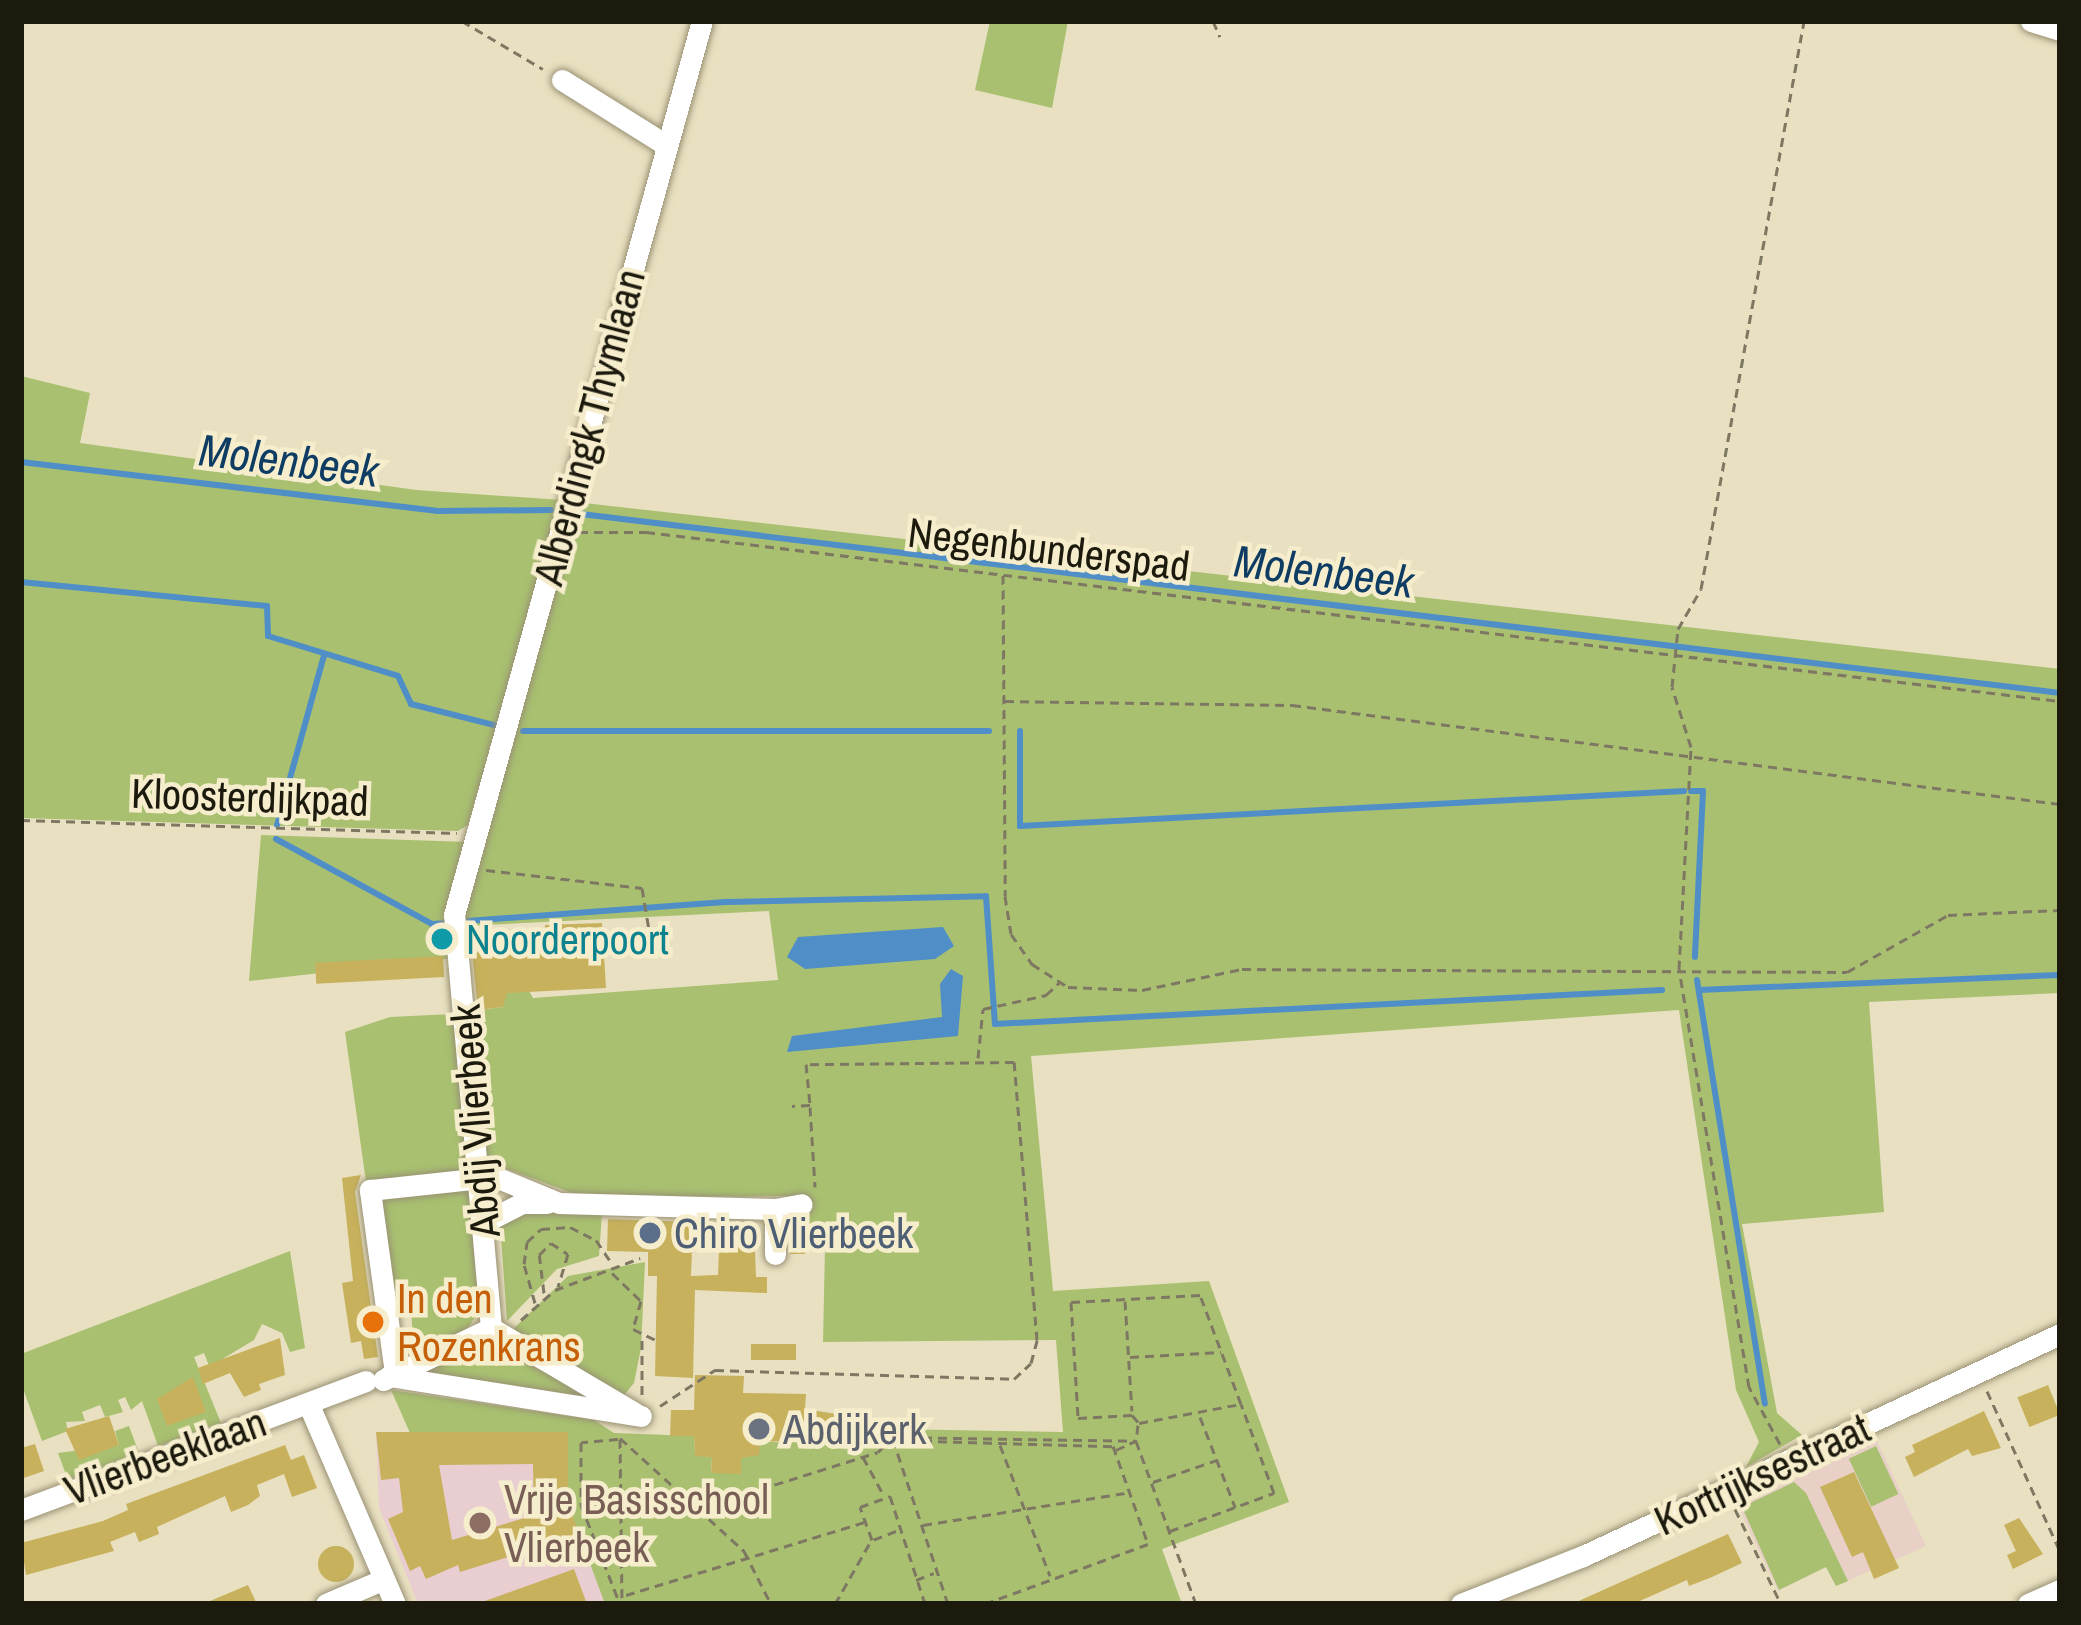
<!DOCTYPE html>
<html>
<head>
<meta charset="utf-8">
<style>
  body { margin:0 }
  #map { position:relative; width:2081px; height:1625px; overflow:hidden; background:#e8e0c0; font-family:"Archivo Narrow",sans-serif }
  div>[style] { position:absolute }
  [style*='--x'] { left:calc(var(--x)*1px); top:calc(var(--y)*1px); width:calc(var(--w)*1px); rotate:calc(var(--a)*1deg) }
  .industrial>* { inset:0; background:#e8d0c7 }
  .education>* { inset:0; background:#e9ced1 }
  .green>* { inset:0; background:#a8c070; transform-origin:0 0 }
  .water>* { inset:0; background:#508ec8 }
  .stream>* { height:6px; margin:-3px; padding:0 3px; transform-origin:3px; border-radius:3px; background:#508ec8 }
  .building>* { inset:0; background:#c7b15c; transform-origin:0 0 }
  .round { border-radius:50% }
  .path>* { height:3px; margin-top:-1.5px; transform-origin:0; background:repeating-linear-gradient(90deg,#7e7863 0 9px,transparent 0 15px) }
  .roads { filter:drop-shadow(0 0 3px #9a9274) drop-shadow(0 0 3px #9a9274) }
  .minor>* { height:21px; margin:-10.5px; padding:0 10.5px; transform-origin:10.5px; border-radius:10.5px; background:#fff }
  .dots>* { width:33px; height:33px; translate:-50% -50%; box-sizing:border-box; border:6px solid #f6edcd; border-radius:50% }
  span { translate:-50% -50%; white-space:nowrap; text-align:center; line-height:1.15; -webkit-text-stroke:9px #f6edcd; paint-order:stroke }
  .street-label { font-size:42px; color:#1c190d }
  .culture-label { font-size:42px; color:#0d838f }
  .left { translate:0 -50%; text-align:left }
  .service-label { font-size:42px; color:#4e5e75 }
  .food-label { font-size:42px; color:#c56008 }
  .worship-label { font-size:42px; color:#5b616d }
  .education-label { font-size:42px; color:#785e54 }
  .water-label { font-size:45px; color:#0e3c63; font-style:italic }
  .frame { position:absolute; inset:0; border:24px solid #1c190d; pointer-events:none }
</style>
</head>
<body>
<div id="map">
  <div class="industrial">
    <div style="clip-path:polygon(1877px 1441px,1926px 1546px,1836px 1586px,1826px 1567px,1778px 1591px,1738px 1506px)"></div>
  </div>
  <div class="education">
    <div style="clip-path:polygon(568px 1432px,568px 1504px,605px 1604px,418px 1604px,379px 1508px,376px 1433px)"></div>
  </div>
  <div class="green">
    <div style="clip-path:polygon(990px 21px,1068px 21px,1052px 108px,975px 90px)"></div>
    <div style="clip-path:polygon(21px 376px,90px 393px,80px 443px,416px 490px,562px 500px,468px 825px,458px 831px,21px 818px)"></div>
    <div style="clip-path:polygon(584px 503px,2060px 669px,2060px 993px,1869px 1002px,1884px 1212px,1742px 1224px,1777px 1413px,1802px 1435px,1746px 1467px,1759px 1442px,1736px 1390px,1679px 1010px,1031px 1056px,1053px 1291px,1209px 1281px,1289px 1502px,1162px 1549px,1182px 1604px,605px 1604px,568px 1504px,568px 1432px,410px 1433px,391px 1390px,594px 1420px,614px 1433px,694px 1436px,695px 1455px,712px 1457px,711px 1472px,760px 1442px,878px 1443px,890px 1429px,1063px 1432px,1056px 1340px,823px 1342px,825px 1247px,805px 1246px,800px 1196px,583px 1197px,488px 1162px,472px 1011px,503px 1007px,501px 990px,527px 987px,533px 998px,778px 980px,769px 911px,462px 926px,565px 544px)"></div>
    <div style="clip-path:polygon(261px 835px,468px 842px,453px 958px,249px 981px)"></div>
    <div style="clip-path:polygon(453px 1014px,474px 1172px,367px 1189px,345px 1032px,390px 1017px)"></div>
    <div style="clip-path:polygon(471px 1189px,483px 1306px,467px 1329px,414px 1356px,411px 1309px,390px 1307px,376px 1199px)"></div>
    <div style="clip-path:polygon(517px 1211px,602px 1213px,599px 1256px,557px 1269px,507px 1321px,500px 1222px)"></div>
    <div style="clip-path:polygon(290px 1251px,305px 1348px,290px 1352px,282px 1333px,262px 1324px,254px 1340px,224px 1358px,230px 1373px,223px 1364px,210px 1368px,204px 1353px,194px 1357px,221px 1423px,158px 1446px,142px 1401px,131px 1410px,125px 1397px,118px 1400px,123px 1412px,105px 1417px,100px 1405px,82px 1412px,85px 1421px,66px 1422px,68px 1431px,42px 1441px,21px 1383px,21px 1354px)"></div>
    <div style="clip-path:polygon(645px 1262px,641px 1348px,634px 1383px,620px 1400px,510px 1332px,568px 1276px)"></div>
    <div style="clip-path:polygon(480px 1342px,489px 1343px,611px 1408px,410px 1376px)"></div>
    <div style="clip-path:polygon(129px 1426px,139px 1453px,68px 1480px,58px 1453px,119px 1445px,115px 1431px)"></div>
    <div style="left:1876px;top:1446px;width:53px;height:30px;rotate:65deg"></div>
    <div style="clip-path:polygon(1794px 1482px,1806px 1493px,1848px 1581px,1836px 1586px,1826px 1567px,1779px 1590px,1742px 1507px)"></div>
  </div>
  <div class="water">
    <div style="clip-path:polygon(943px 927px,954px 946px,935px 959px,805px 969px,787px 957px,798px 937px)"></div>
    <div style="clip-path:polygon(951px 969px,963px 976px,958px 1036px,787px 1052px,792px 1036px,942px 1017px,940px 984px)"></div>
  </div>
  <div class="stream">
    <div style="--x:21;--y:462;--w:420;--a:6.7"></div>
    <div style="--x:438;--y:511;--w:113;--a:-0.5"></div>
    <div style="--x:581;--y:514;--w:1490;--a:6.9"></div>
    <div style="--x:21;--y:582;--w:247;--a:5.6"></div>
    <div style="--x:267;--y:606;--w:30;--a:88"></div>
    <div style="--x:268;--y:636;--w:136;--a:17.1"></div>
    <div style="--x:398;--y:676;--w:31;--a:65"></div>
    <div style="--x:411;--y:704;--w:86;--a:14.2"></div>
    <div style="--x:523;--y:731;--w:466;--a:0"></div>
    <div style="--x:1020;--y:731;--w:95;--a:90"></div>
    <div style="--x:1020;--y:826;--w:665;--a:-3.02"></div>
    <div style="--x:1691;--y:791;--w:12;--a:0"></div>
    <div style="--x:1703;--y:791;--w:166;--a:92.8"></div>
    <div style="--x:277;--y:825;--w:176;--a:-74.5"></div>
    <div style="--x:276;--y:839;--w:178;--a:28.6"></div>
    <div style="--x:432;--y:924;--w:17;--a:-3"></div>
    <div style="--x:467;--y:921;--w:262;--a:-4.2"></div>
    <div style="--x:728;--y:902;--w:258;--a:-1.3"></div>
    <div style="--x:986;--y:896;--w:128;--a:86"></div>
    <div style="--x:995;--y:1024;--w:668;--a:-2.92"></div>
    <div style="--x:1697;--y:980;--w:429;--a:80.9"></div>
    <div style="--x:1699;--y:990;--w:361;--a:-2.4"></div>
  </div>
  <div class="building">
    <div style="clip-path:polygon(602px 923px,606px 988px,507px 993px,503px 1007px,478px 1010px,472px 953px,545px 944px,545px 925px)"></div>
    <div style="left:443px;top:956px;width:21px;height:128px;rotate:87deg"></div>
    <div style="clip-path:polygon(361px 1175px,355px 1192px,378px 1357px,364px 1359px,361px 1341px,351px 1343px,342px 1283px,353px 1281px,342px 1178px)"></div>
    <div style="clip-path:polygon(806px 1218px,805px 1254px,790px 1254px,790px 1221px)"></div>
    <div style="clip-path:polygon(608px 1219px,693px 1222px,691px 1276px,718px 1275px,720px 1222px,754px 1223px,756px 1277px,767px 1277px,767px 1293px,695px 1290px,693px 1378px,655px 1376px,657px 1276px,648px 1276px,648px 1252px,607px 1251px)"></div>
    <div style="clip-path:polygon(280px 1338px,285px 1375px,259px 1384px,261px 1390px,244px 1397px,230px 1373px,203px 1384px,198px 1368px)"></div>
    <div style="left:796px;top:1344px;width:16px;height:45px;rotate:90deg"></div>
    <div style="clip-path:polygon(695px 1375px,744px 1376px,743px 1393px,806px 1394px,805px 1409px,849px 1416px,848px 1438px,760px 1442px,759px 1455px,741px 1458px,741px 1474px,711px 1473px,712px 1457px,695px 1456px,694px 1436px,670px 1436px,671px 1410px,694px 1410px)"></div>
    <div style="clip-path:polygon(193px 1377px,206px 1412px,167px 1426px,157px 1399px)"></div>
    <div style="left:2048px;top:1385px;width:32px;height:33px;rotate:68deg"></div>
    <div style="clip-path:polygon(1984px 1411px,2001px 1448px,1972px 1456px,1968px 1449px,1914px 1477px,1905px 1457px,1915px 1452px,1912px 1445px)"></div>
    <div style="clip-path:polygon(109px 1416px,119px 1445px,79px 1460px,65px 1429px)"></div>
    <div style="clip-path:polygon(evenodd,376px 1432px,568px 1432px,568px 1504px,580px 1535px,460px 1572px,458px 1565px,426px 1579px,420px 1566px,410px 1571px,388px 1519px,403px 1512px,399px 1478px,381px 1480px,376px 1432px,533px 1464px,534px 1515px,452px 1540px,439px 1465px,533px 1464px)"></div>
    <div style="clip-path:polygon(35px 1444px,44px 1471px,21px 1479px,21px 1448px)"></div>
    <div style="clip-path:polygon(285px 1445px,291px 1460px,304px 1455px,317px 1488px,292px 1497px,284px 1474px,257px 1485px,260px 1496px,248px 1505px,231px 1512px,225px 1496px,157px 1527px,159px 1534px,139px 1542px,135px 1532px,110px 1542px,114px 1551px,26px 1575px,21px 1543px,103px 1521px,128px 1510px,126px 1504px)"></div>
    <div style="clip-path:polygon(1854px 1472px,1899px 1568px,1874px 1579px,1863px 1552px,1852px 1557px,1820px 1487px)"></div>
    <div style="clip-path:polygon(2019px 1518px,2043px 1554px,2013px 1569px,2007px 1555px,2016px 1551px,2004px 1525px)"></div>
    <div style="clip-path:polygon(1728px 1534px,1742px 1563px,1712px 1577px,1689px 1586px,1687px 1580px,1633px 1604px,1572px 1604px)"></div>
    <div class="round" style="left:318px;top:1546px;width:36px;height:36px"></div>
    <div style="clip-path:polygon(574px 1569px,587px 1604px,483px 1604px,482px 1602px)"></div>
    <div style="clip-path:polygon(248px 1585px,257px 1604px,203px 1604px)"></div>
  </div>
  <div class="path">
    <div style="--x:462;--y:21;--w:94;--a:30.7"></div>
    <div style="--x:1213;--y:21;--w:17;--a:66"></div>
    <div style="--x:579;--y:532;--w:67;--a:0"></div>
    <div style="--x:646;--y:532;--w:1424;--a:6.82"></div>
    <div style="--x:1003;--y:575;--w:321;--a:89.6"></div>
    <div style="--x:1005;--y:896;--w:38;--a:81"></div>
    <div style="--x:1011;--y:934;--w:37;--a:55"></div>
    <div style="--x:1032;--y:964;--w:43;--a:32.6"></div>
    <div style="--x:1068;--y:987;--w:74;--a:2.3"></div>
    <div style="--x:1142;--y:990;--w:102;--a:-11.9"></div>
    <div style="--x:1242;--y:969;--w:605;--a:0.28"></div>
    <div style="--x:1847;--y:972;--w:116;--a:-29.4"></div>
    <div style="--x:1948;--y:915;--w:112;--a:-2.6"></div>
    <div style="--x:1005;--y:701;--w:287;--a:0.8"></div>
    <div style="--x:1292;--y:705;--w:774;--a:7.35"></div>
    <div style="--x:21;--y:820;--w:436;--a:1.7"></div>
    <div style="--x:486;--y:870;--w:157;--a:6.6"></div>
    <div style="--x:642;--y:888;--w:73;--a:80.5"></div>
    <div style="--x:978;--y:1058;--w:49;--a:-84.2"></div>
    <div style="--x:983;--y:1009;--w:65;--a:-12.5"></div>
    <div style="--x:1046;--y:995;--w:18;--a:-43"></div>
    <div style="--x:810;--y:1107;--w:80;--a:86.4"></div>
    <div style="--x:570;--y:1227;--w:29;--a:27"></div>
    <div style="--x:596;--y:1240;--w:30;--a:56"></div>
    <div style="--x:612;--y:1273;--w:40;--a:44"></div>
    <div style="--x:641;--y:1301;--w:29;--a:106"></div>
    <div style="--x:633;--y:1329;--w:25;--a:26"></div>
    <div style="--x:544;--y:1293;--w:38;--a:-97"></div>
    <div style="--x:539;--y:1255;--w:17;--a:-45"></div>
    <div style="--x:551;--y:1243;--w:20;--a:33"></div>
    <div style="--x:568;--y:1254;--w:34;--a:107"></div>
    <div style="--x:1125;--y:1301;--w:110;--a:86.4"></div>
    <div style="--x:535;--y:1303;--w:41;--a:-105.8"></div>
    <div style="--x:524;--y:1264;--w:22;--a:-82"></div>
    <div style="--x:527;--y:1242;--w:19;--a:-43"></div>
    <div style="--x:541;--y:1229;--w:29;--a:-4"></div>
    <div style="--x:521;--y:1320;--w:45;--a:-41.4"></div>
    <div style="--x:555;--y:1290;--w:91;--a:-20.6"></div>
    <div style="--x:642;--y:1340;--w:57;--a:90"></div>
    <div style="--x:1130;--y:1357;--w:91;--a:-3.1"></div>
    <div style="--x:1987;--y:1391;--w:176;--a:65.5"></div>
    <div style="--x:660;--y:1406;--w:66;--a:-33.2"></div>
    <div style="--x:715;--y:1370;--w:299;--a:1.7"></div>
    <div style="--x:1014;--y:1379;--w:23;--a:-43"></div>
    <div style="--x:1031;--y:1363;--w:24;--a:-75"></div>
    <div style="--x:1037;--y:1340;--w:279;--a:-94.7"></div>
    <div style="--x:1014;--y:1062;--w:208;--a:179.4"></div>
    <div style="--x:806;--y:1064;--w:41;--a:84.4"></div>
    <div style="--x:810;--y:1105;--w:18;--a:177"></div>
    <div style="--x:1200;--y:1417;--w:97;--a:68.7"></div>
    <div style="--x:1138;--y:1425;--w:16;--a:97"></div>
    <div style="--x:1136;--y:1441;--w:174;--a:69.8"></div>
    <div style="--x:620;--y:1438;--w:168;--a:42.3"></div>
    <div style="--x:744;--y:1551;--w:59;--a:63"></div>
    <div style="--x:618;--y:1439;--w:37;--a:175"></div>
    <div style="--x:581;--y:1442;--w:63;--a:90"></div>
    <div style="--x:581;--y:1505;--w:106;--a:68.5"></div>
    <div style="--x:620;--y:1439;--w:163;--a:89.3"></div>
    <div style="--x:1780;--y:1444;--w:65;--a:-118.5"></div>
    <div style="--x:1749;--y:1387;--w:424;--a:-99.5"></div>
    <div style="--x:1679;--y:969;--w:222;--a:-86.9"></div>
    <div style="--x:1691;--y:747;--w:63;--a:-107.6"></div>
    <div style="--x:1672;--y:687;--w:58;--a:-84.1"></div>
    <div style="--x:1678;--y:629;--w:46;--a:-60.1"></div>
    <div style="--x:1701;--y:589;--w:577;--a:-79.72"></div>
    <div style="--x:1000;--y:1445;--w:140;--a:69.1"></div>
    <div style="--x:1116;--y:1450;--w:21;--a:-25"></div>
    <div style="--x:863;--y:1457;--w:44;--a:61.7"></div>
    <div style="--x:1153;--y:1482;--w:68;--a:-19"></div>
    <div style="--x:703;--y:1507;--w:183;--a:-17.4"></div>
    <div style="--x:878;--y:1452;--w:21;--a:-45"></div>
    <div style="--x:893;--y:1437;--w:243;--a:0.9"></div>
    <div style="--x:1735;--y:1509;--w:106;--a:64.2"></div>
    <div style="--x:923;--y:1525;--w:206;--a:-9"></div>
    <div style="--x:896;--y:1531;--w:26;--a:159"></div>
    <div style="--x:872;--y:1540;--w:35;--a:-110"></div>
    <div style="--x:860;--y:1507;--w:32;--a:-20"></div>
    <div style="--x:890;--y:1496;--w:114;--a:72"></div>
    <div style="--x:1170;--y:1531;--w:111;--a:-20.1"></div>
    <div style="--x:1274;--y:1493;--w:95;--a:-110.3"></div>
    <div style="--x:1241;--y:1404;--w:116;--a:-110.6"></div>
    <div style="--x:1200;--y:1295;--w:129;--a:176.9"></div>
    <div style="--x:1071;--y:1302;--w:116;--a:86.5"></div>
    <div style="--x:1078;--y:1418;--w:54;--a:-3.2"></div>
    <div style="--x:1132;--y:1415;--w:11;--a:49"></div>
    <div style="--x:1139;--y:1423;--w:104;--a:-10.6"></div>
    <div style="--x:602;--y:1556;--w:21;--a:-14"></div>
    <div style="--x:916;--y:1580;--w:19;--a:-21"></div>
    <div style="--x:626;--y:1595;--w:250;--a:-17"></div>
    <div style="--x:835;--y:1604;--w:73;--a:-60.3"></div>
    <div style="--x:948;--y:1604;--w:173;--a:-108.5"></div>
    <div style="--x:893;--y:1440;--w:220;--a:1.6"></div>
    <div style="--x:1113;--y:1446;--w:104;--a:70.3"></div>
    <div style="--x:1148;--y:1544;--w:175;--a:159.9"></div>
  </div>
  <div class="roads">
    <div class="minor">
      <div style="--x:2031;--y:21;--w:30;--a:17"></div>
      <div style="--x:562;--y:80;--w:123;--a:32"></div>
      <div style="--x:481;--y:1171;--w:84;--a:22.3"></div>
      <div style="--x:559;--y:1203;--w:216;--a:1.6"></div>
      <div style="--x:775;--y:1209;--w:45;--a:90"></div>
      <div style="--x:775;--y:1209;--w:27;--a:-10"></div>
      <div style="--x:485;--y:1222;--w:42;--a:-27.2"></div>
      <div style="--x:522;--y:1203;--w:25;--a:0"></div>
      <div style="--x:491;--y:1328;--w:415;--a:-95.1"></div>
      <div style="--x:454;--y:915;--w:928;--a:-74.5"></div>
      <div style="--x:491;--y:1328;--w:167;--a:30.6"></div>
      <div style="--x:395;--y:1373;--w:185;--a:-97.8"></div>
      <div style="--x:370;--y:1190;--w:113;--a:-6.1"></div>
      <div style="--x:389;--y:1376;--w:255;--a:9"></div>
      <div style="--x:383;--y:1380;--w:120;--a:-25.7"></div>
      <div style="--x:308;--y:1403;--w:219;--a:66.6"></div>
      <div style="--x:21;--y:1510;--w:368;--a:-20.5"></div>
      <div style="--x:326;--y:1604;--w:63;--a:-23.3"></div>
      <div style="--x:1461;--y:1604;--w:131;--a:-21.5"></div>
      <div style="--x:1583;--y:1556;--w:526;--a:-24.96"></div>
      <div style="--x:2028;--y:1604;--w:35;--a:-24"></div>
    </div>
  </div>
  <div class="dots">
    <div style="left:442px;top:939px;background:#0f9aa8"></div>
    <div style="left:650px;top:1233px;background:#5c6f8a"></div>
    <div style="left:373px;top:1322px;background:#e8710a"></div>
    <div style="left:759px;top:1429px;background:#6b7280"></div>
    <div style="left:480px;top:1523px;background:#8d6e63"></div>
  </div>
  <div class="street-label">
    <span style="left:589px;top:427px;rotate:-75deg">Alberdingk Thymlaan</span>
    <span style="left:1049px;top:549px;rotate:7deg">Negenbunderspad</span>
    <span style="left:250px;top:797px;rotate:2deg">Kloosterdijkpad</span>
    <span style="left:475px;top:1121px;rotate:-95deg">Abdij Vlierbeek</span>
    <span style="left:165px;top:1456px;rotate:-20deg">Vlierbeeklaan</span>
    <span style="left:1762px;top:1474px;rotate:-25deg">Kortrijksestraat</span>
  </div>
  <div class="culture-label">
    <span class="left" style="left:466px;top:939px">Noorderpoort</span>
  </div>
  <div class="service-label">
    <span class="left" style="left:674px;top:1233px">Chiro Vlierbeek</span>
  </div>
  <div class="food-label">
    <span class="left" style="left:397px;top:1322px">In den<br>Rozenkrans</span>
  </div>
  <div class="worship-label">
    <span class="left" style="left:783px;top:1429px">Abdijkerk</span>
  </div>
  <div class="education-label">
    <span class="left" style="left:504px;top:1523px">Vrije Basisschool<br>Vlierbeek</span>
  </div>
  <div class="water-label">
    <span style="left:289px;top:460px;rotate:7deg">Molenbeek</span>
    <span style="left:1324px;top:571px;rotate:7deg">Molenbeek</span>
  </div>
  <div class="frame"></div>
</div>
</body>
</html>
